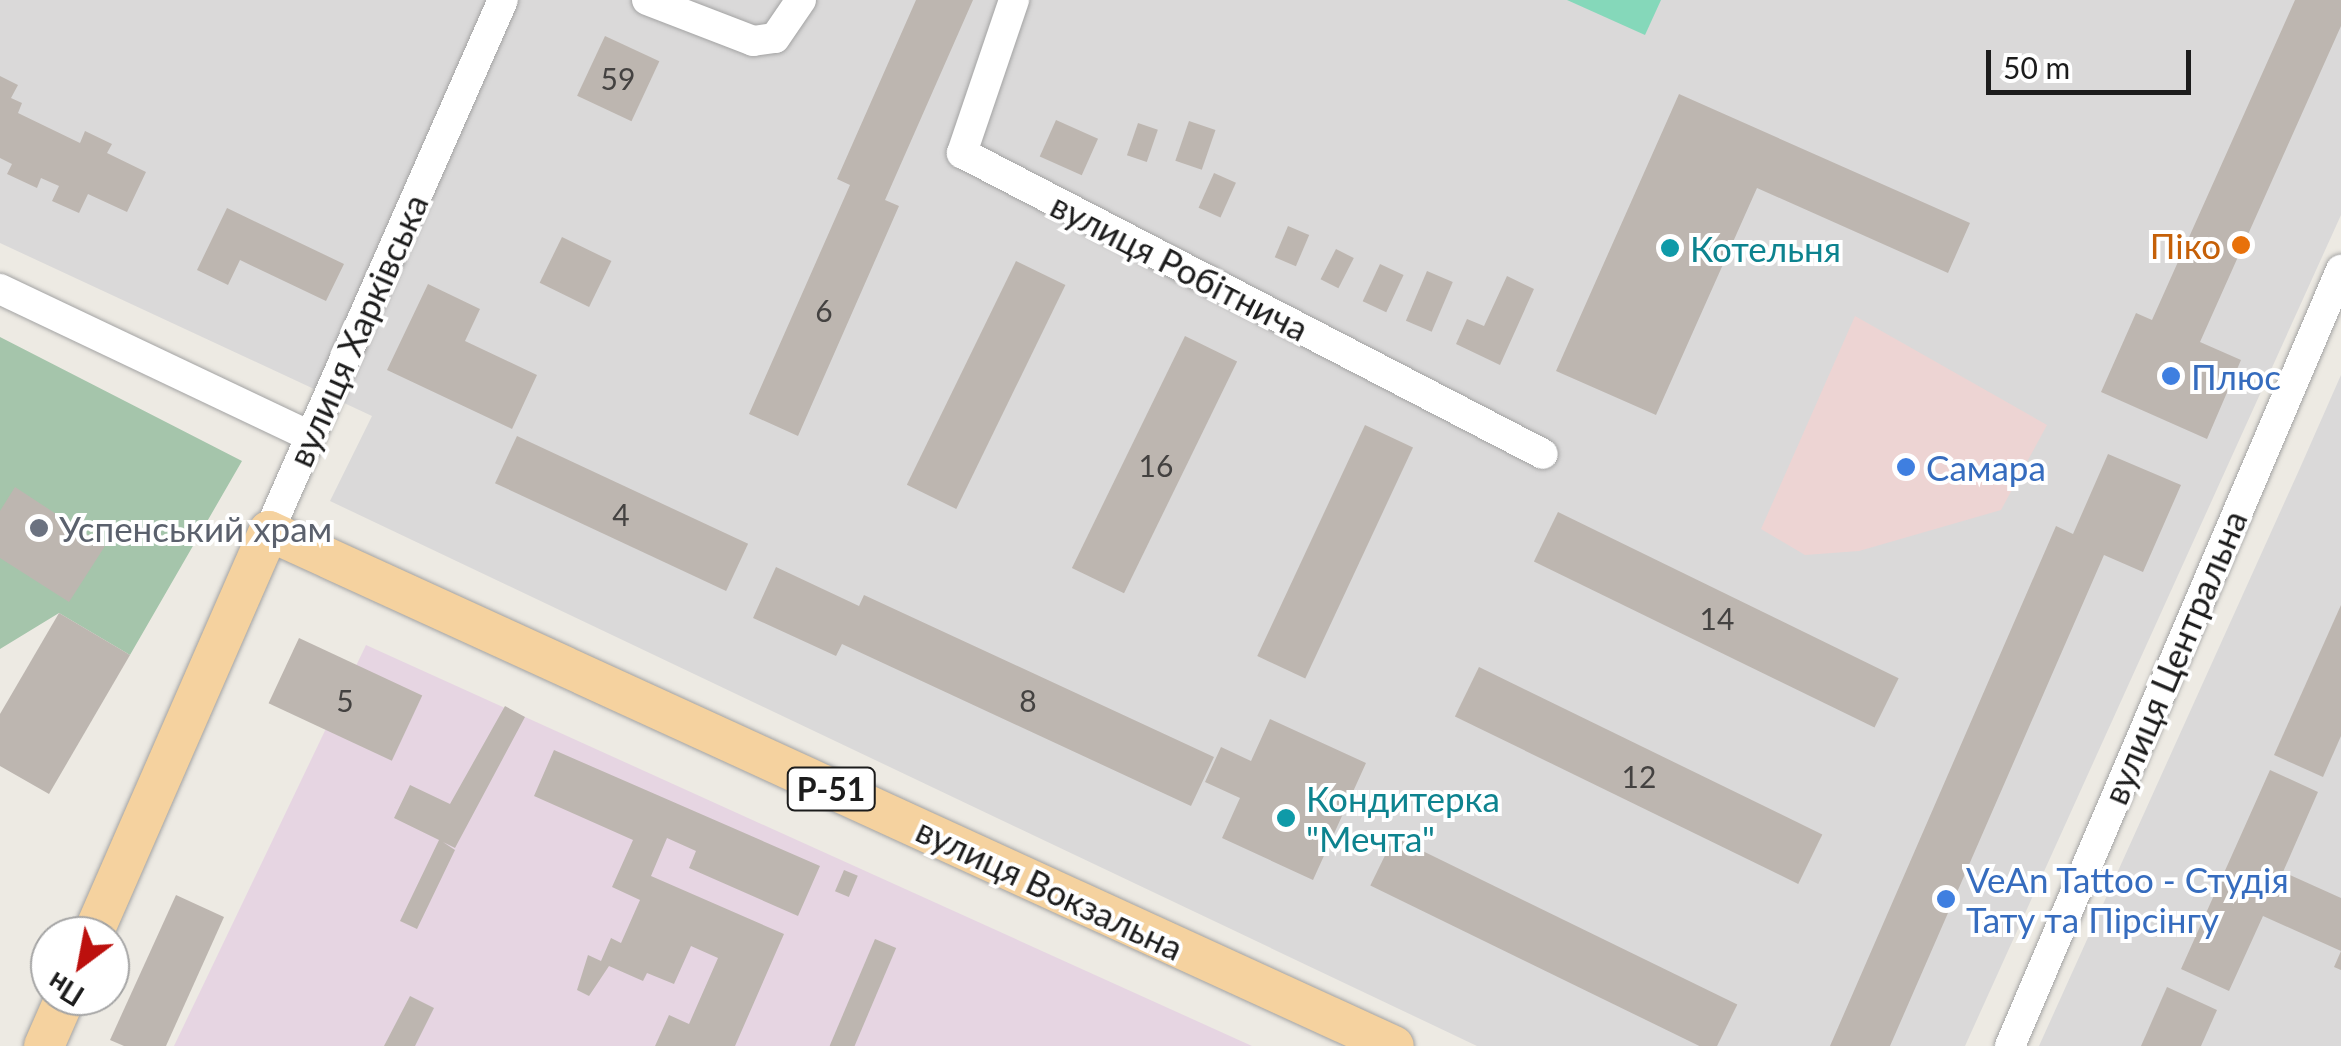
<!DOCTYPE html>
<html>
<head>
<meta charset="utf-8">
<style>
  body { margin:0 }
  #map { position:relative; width:2341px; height:1046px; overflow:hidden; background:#edeae3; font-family:Lato,sans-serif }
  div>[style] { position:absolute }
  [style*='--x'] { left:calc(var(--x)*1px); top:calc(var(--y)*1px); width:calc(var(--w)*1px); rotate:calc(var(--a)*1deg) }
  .residential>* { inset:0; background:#dad9d9 }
  .commercial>* { inset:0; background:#edd4d3 }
  .industrial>* { inset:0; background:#e6d5e2 }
  .cemetery>* { inset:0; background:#a5c5ab }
  .pitch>* { inset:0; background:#85d8ba }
  .building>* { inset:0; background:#bdb6b0; transform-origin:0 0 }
  .roads { filter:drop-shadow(0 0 2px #a3a3a3) drop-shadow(0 0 2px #a3a3a3) }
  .minor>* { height:30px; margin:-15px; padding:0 15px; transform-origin:15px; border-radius:15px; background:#fff }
  .major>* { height:40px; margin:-20px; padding:0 20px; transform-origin:20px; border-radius:20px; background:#f5d29f }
  .dots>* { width:28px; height:28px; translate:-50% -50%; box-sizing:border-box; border:5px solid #fff; border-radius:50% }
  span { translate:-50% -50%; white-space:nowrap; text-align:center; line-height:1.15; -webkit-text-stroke:8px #fff; paint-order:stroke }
  .number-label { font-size:30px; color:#444241 }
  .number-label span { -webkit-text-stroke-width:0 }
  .shield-label span { padding:2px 8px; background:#fff; border:2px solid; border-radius:8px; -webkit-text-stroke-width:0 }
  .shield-label { font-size:32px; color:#1c1c1c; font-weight:700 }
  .food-label { font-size:35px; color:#c56008 }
  .right { translate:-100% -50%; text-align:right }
  .culture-label { font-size:35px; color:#0d838f }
  .left { translate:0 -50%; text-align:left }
  .street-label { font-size:35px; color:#1c1c1c }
  .shop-label { font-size:35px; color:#366cbe }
  .worship-label { font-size:35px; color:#5b616d }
  .north { position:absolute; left:30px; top:916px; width:100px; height:100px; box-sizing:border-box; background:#fff; border:2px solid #a4a4a4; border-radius:50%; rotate:212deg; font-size:28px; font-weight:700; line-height:40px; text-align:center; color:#1c1c1c }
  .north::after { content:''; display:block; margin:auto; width:35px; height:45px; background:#bc100d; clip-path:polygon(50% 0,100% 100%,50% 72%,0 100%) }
  .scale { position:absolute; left:1986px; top:50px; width:205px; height:45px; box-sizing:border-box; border:5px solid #1c1c1c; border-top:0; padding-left:12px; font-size:30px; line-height:35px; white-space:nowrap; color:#1c1c1c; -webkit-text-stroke:8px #fff; paint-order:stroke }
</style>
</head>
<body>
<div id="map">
  <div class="residential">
    <div style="clip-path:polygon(0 0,2341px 0,2341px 215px,1965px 1046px,1477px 1046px,330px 501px,372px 416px,0 243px)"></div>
    <div style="clip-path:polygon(2341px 375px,2341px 1046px,2039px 1046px,2300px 468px)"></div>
  </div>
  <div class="commercial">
    <div style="clip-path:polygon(1855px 316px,2047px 425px,2001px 510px,1859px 551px,1805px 555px,1761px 529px)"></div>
  </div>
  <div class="industrial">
    <div style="clip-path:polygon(366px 645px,1252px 1046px,174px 1046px)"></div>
  </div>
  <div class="cemetery">
    <div style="clip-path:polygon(0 337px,242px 461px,130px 655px,59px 613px,0 649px)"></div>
  </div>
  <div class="pitch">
    <div style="clip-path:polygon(1567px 0,1661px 0,1645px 35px)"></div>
  </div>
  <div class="building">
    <div style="clip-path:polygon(916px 0,973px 0,885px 200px,899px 206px,798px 436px,749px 414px,850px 185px,837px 179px)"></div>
    <div style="clip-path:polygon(2295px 0,2341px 0,2341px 26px,2200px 342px,2241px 360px,2207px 439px,2101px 392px,2136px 313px,2152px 320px)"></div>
    <div style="left:605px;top:36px;width:60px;height:66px;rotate:25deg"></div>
    <div style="clip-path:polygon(0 76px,18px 85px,11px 98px,22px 103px,18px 113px,80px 143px,85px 131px,112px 144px,107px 153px,146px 172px,127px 212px,88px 194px,79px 213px,52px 201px,59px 186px,41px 178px,37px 188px,7px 174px,12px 164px,0 158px)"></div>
    <div style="clip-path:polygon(1679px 94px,1970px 223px,1948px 273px,1757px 188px,1656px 415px,1556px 371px)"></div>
    <div style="left:1056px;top:120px;width:46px;height:40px;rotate:24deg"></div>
    <div style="left:1189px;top:121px;width:28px;height:42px;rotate:19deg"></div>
    <div style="left:1138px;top:123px;width:21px;height:34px;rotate:19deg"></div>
    <div style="left:1214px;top:173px;width:24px;height:38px;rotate:24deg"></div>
    <div style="clip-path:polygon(227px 208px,344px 264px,326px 301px,240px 260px,228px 285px,197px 270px)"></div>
    <div style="left:1288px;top:226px;width:23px;height:34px;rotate:23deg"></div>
    <div style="left:562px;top:237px;width:55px;height:51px;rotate:26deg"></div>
    <div style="left:1336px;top:249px;width:20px;height:34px;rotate:27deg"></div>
    <div style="left:1016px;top:261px;width:55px;height:249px;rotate:26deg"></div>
    <div style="left:1380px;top:264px;width:26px;height:41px;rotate:25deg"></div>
    <div style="left:1427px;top:271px;width:28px;height:54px;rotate:23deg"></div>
    <div style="clip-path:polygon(1507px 276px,1534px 289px,1500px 365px,1456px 344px,1467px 319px,1484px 326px)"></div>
    <div style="clip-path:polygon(428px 284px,480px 309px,465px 341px,537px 375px,512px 429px,387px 370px)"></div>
    <div style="left:1185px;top:336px;width:58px;height:258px;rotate:26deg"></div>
    <div style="left:1365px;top:425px;width:53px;height:255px;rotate:25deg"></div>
    <div style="left:517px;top:436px;width:255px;height:52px;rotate:25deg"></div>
    <div style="clip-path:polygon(2108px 454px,2181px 485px,2143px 572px,2104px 555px,1890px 1046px,1830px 1046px,2056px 526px,2073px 534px)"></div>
    <div style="clip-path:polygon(15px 487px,105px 546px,69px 602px,0 558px,0 511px)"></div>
    <div style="left:1558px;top:512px;width:379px;height:55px;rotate:26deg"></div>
    <div style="clip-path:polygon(776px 567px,859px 606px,864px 595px,1214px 757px,1191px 806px,842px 644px,836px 656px,753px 618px)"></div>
    <div style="clip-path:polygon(2341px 605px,2341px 736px,2323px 777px,2274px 755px)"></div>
    <div style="clip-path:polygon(59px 613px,130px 655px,49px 794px,0 766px,0 714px)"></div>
    <div style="left:299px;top:638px;width:136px;height:72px;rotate:25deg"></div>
    <div style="left:1479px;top:667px;width:382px;height:55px;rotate:26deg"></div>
    <div style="clip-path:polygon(505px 706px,525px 717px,455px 848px,443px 842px,455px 850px,417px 929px,400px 921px,439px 840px,394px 818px,410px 785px,450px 804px)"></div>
    <div style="clip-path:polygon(1270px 719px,1366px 763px,1313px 880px,1222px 838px,1240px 798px,1205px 782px,1221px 747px,1251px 761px)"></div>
    <div style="clip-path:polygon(554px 750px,820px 866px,798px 916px,689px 868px,696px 851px,667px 838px,651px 876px,784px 934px,735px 1046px,655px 1046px,669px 1015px,689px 1024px,718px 958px,691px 946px,674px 984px,647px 973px,643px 981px,609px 966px,589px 996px,577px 990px,588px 955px,601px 961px,611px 938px,621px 943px,640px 900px,612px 887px,633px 840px,534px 796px)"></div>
    <div style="clip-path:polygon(2270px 770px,2318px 792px,2283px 872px,2341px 898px,2341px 970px,2334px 967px,2341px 951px,2263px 916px,2229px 991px,2181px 969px)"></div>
    <div style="left:1394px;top:837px;width:382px;height:54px;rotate:26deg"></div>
    <div style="left:844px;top:870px;width:15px;height:23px;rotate:23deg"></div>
    <div style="clip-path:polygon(176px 895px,224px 917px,166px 1046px,124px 1046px,110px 1040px)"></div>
    <div style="left:875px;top:939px;width:23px;height:116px;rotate:23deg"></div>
    <div style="clip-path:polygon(2167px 987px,2217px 1010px,2201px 1046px,2141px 1046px)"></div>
    <div style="clip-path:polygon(410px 996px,434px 1008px,415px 1046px,384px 1046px)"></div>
  </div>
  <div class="roads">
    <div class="minor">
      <div style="--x:647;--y:0;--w:114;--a:21.1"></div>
      <div style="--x:753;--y:41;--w:22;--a:-8"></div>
      <div style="--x:775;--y:38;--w:46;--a:-55.6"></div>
      <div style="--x:1014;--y:0;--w:162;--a:108.8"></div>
      <div style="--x:962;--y:153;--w:654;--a:27.39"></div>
      <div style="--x:0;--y:289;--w:342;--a:25.4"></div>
      <div style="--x:269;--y:531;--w:580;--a:-66.22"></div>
      <div style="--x:2010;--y:1046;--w:844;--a:-66.9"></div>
    </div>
    <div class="major">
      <div style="--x:92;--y:936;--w:442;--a:-66.4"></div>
      <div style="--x:269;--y:531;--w:1237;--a:24.6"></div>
      <div style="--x:44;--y:1046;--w:55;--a:-66.3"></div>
    </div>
  </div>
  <div class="dots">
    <div style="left:2241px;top:245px;background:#e8710a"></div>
    <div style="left:1670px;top:248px;background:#0f9aa8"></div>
    <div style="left:2171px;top:376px;background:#3f7fe0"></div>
    <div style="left:1906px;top:467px;background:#3f7fe0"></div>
    <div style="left:39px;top:528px;background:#6b7280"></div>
    <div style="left:1286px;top:818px;background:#0f9aa8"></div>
    <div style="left:1946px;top:899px;background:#3f7fe0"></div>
  </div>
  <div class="number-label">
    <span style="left:618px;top:78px">59</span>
    <span style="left:824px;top:310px">6</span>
    <span style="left:1156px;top:465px">16</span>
    <span style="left:621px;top:514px">4</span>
    <span style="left:1717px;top:618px">14</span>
    <span style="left:345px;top:700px">5</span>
    <span style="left:1028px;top:700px">8</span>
    <span style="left:1639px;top:776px">12</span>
  </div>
  <div class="shield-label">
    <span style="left:831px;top:789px">Р-51</span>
  </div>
  <div class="food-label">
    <span class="right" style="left:2221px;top:245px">Піко</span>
  </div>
  <div class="culture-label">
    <span class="left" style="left:1690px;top:248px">Котельня</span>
    <span class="left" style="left:1306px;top:818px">Кондитерка<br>"Мечта"</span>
  </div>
  <div class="street-label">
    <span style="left:1180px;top:266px;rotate:27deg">вулиця Робітнича</span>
    <span style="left:357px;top:330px;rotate:-66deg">вулиця Харківська</span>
    <span style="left:2174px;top:657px;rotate:-67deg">вулиця Центральна</span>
    <span style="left:1050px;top:888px;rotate:25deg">вулиця Вокзальна</span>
  </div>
  <div class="shop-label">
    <span class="left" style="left:2191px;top:376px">Плюс</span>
    <span class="left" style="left:1926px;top:467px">Самара</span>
    <span class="left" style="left:1966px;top:899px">VeAn Tattoo - Студія<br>Тату та Пірсінгу</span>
  </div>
  <div class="worship-label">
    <span class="left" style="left:59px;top:528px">Успенський храм</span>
  </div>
  <div class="north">Пн</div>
  <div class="scale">50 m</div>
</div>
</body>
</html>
